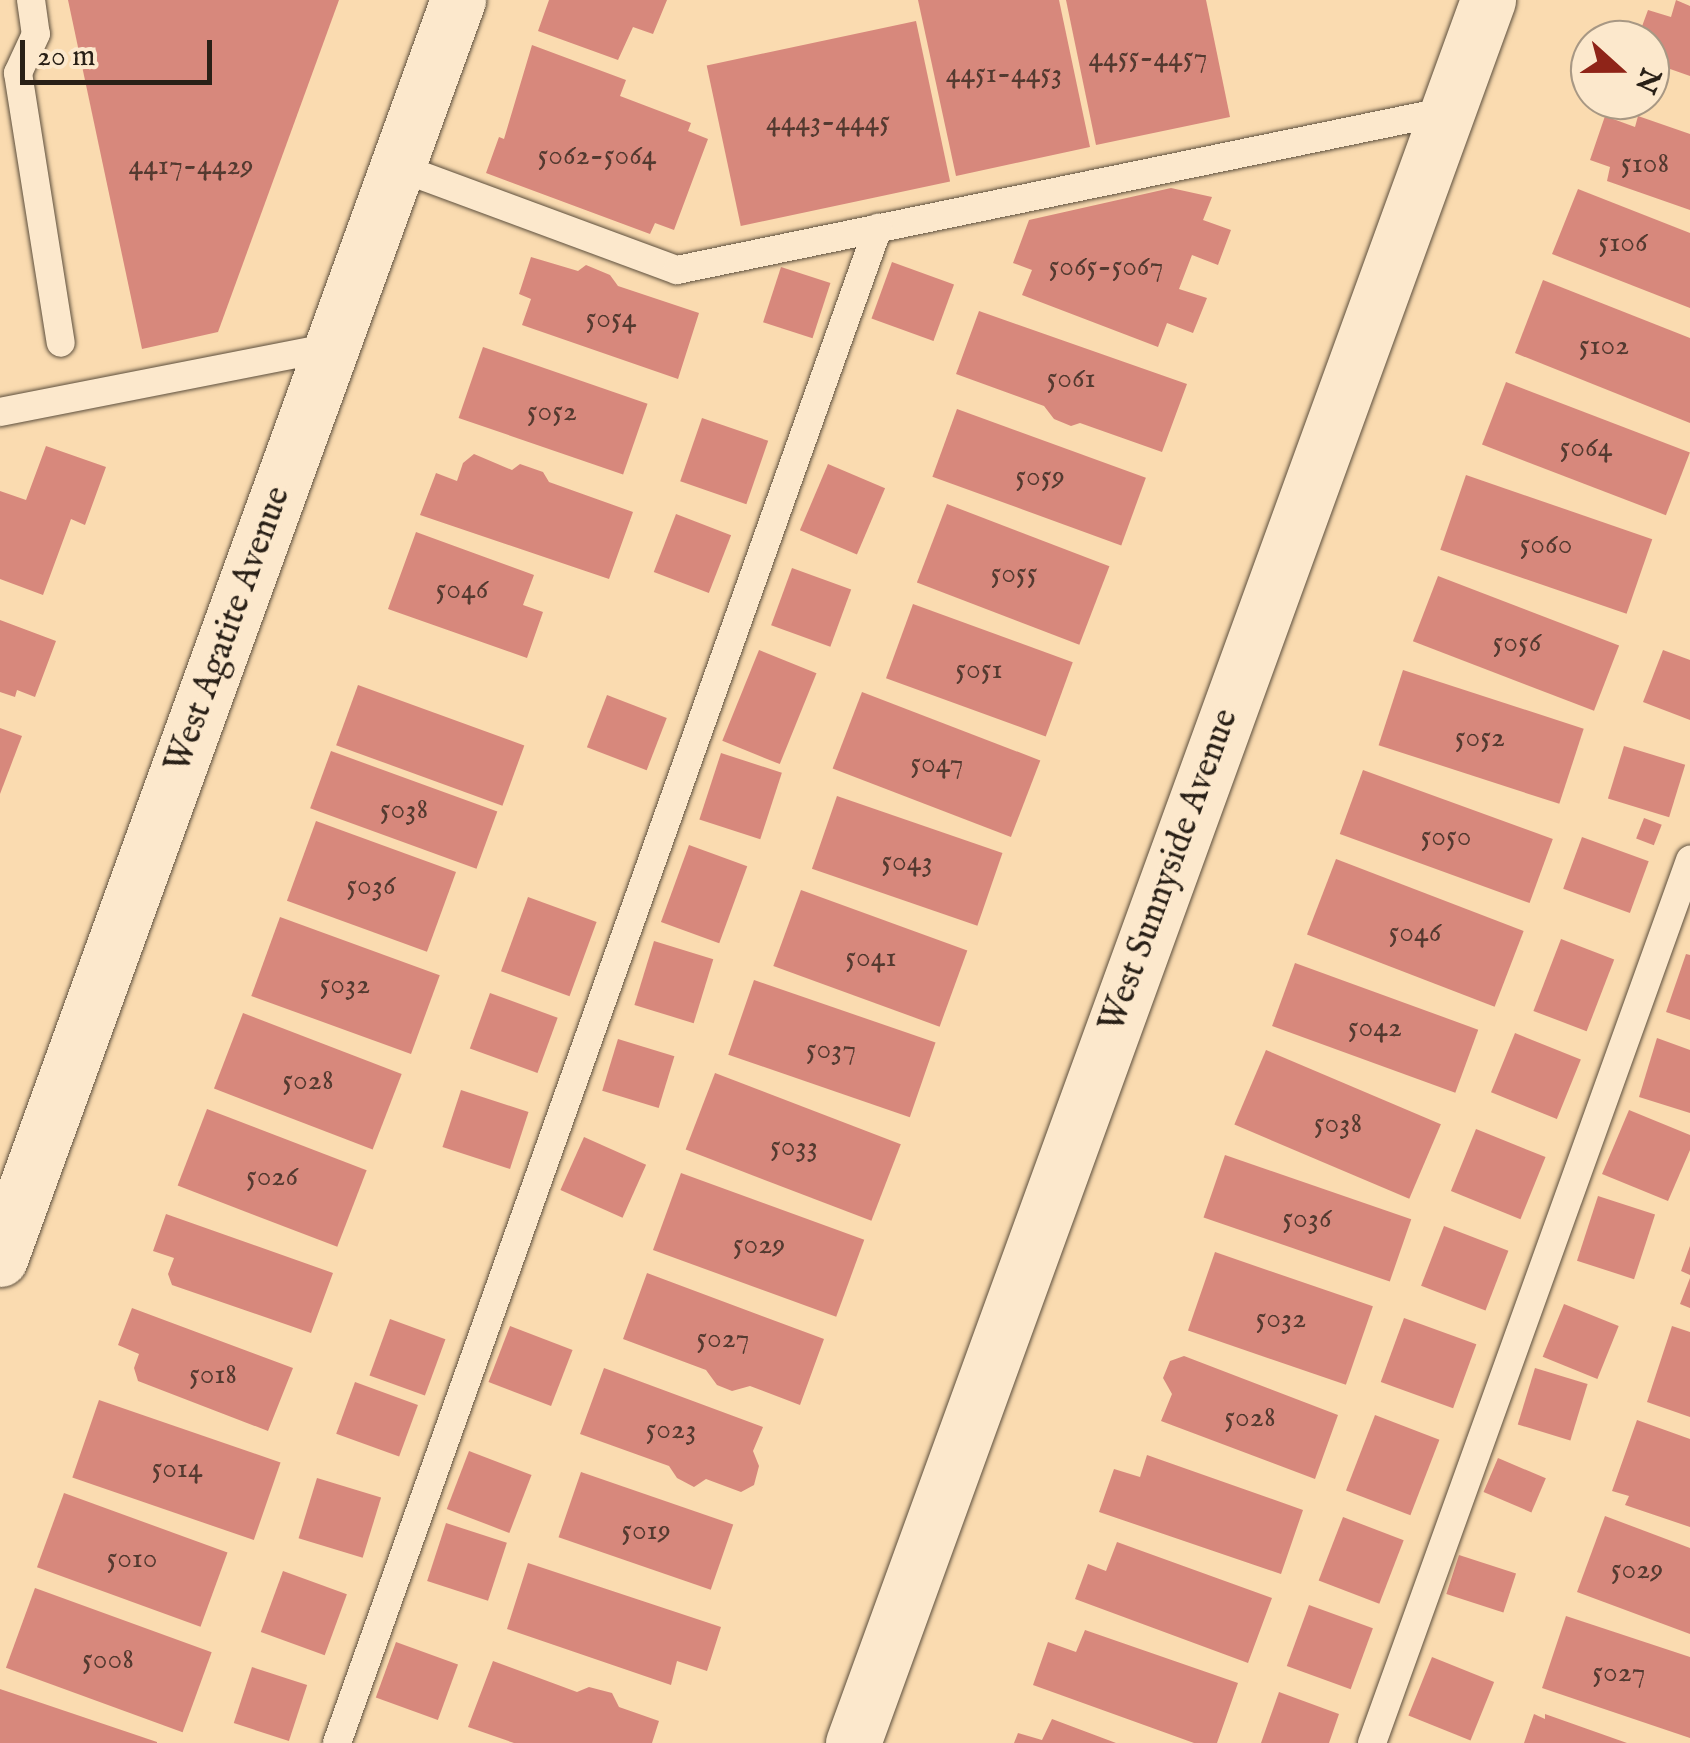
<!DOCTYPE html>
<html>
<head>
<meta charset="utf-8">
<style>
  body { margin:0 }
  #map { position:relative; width:1690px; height:1743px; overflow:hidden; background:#fadbb0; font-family:"IM FELL English",serif }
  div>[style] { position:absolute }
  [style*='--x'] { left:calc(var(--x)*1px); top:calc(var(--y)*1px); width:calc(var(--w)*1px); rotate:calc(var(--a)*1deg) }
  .building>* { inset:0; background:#d7887c; transform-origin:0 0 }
  .roads { filter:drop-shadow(0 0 2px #5d4f3d) drop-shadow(0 0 2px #5d4f3d) }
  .service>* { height:28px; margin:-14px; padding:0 14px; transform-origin:14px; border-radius:14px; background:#fce8cc }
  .minor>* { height:55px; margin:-27.5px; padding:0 27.5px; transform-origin:27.5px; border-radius:27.5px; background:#fce8cc }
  span { translate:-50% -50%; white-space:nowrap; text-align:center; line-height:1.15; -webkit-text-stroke:9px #fce8cc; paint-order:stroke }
  .number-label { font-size:30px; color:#543a30 }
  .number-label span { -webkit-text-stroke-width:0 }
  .street-label { font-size:35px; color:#292017 }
  .north { position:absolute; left:1570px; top:20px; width:100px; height:100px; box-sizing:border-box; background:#fce8cc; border:2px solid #a89884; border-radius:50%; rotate:111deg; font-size:28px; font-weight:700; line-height:40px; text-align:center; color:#292017 }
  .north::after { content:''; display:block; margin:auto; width:35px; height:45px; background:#8f2418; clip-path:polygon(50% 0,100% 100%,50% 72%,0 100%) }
  .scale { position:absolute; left:20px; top:40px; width:192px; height:45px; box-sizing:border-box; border:5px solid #292017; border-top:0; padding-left:12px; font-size:30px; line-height:35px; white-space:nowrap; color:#292017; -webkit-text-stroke:8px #fce8cc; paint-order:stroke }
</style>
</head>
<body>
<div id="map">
  <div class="building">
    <div style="clip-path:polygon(68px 0,339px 0,218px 332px,142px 349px)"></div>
    <div style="clip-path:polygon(549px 0,667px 0,653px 34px,633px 27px,618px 60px,538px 31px)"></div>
    <div style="clip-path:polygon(918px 0,1059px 0,1090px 147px,956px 176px)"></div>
    <div style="clip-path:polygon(1066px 0,1206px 0,1230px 117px,1096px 145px)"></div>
    <div style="clip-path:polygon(1676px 0,1690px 6px,1690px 76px,1653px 63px,1658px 50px,1650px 47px,1650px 40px,1637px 40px,1648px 10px,1671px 17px)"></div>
    <div style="left:916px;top:21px;width:164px;height:214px;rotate:78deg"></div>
    <div style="clip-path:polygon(532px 45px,626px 80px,620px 96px,691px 123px,688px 131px,708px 139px,674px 230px,655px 223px,650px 234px,486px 173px,499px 137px,504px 139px)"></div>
    <div style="clip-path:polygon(1605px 116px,1635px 127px,1638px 116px,1690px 134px,1690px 210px,1607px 181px,1610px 167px,1590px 160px)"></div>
    <div style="clip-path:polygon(1171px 188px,1212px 197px,1203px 220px,1231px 230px,1218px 265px,1192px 255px,1179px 289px,1207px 298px,1193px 333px,1167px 323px,1158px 347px,1022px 295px,1032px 270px,1013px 263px,1029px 220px)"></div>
    <div style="clip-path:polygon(1578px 189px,1690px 233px,1690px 308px,1552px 254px)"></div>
    <div style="clip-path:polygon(531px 257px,578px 271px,586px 265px,610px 275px,618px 286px,699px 313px,678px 379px,522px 325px,531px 299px,519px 294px)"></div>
    <div style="left:892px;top:262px;width:66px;height:60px;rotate:20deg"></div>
    <div style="left:781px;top:267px;width:52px;height:58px;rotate:18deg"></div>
    <div style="clip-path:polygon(1543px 280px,1690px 338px,1690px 423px,1515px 353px)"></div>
    <div style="clip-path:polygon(979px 311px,1187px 384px,1162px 452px,1080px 423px,1071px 426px,1054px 419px,1044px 406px,956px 374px)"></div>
    <div style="left:483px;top:347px;width:174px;height:75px;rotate:19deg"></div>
    <div style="left:1506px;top:382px;width:197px;height:67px;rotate:21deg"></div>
    <div style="left:957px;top:409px;width:201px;height:72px;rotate:20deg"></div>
    <div style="left:702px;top:418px;width:70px;height:67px;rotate:19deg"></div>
    <div style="clip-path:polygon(46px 446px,106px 467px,85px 525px,71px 519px,43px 595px,0 579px,0 491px,26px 500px)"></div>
    <div style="clip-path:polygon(474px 454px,512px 470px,520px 464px,543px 472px,549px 482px,633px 512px,609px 579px,420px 515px,436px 473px,457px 481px,463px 463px)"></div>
    <div style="left:828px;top:464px;width:62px;height:72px;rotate:23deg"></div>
    <div style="left:1466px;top:475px;width:197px;height:79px;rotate:19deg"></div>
    <div style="left:947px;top:504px;width:174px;height:84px;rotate:21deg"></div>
    <div style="left:676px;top:514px;width:59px;height:62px;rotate:21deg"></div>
    <div style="clip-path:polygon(416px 532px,534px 575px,523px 605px,543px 612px,527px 658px,388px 609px)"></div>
    <div style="left:792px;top:568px;width:63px;height:61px;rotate:20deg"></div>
    <div style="left:1438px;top:576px;width:194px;height:70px;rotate:21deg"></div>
    <div style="left:913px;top:604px;width:170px;height:79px;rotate:20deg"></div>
    <div style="clip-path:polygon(0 620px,56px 641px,35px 697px,17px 690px,15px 697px,0 692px)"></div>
    <div style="left:759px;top:650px;width:62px;height:98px;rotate:22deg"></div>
    <div style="clip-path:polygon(1663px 650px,1690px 660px,1690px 720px,1643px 702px)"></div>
    <div style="left:1403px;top:670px;width:190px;height:79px;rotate:18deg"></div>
    <div style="left:358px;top:685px;width:177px;height:64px;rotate:20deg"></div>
    <div style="left:862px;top:692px;width:191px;height:82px;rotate:21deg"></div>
    <div style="left:607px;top:695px;width:64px;height:56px;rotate:21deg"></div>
    <div style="clip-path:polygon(0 728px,22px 736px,0 794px)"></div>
    <div style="left:1624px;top:746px;width:64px;height:55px;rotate:17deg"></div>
    <div style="left:331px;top:751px;width:177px;height:61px;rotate:20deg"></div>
    <div style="left:721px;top:753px;width:64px;height:70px;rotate:18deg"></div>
    <div style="left:1363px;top:770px;width:202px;height:68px;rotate:20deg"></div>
    <div style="left:837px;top:796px;width:175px;height:77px;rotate:19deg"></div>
    <div style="left:1644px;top:818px;width:19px;height:22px;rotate:21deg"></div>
    <div style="left:316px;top:821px;width:149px;height:85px;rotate:20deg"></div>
    <div style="left:1582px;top:837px;width:71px;height:55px;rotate:20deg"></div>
    <div style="left:689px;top:845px;width:62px;height:82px;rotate:20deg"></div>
    <div style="left:1336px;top:859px;width:201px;height:81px;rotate:21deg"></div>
    <div style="left:801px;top:890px;width:177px;height:81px;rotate:20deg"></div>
    <div style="left:528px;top:897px;width:73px;height:79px;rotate:20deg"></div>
    <div style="left:280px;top:917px;width:170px;height:84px;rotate:20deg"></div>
    <div style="left:1561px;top:939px;width:57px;height:77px;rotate:21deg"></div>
    <div style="left:654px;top:941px;width:62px;height:67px;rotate:17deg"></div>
    <div style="clip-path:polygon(1686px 954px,1690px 955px,1690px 1020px,1666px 1012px)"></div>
    <div style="left:1295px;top:963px;width:195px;height:67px;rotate:20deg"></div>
    <div style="left:754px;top:980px;width:192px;height:79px;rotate:19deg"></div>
    <div style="left:490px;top:993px;width:72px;height:59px;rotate:20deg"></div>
    <div style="left:243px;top:1013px;width:170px;height:81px;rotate:21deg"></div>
    <div style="left:1515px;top:1033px;width:71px;height:64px;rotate:22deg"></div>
    <div style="clip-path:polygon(1657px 1038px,1690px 1050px,1690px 1113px,1639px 1097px)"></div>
    <div style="left:618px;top:1039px;width:59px;height:54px;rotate:17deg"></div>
    <div style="left:1266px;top:1050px;width:190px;height:81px;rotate:23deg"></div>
    <div style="left:715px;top:1073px;width:199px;height:82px;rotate:21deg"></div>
    <div style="left:461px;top:1090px;width:71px;height:60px;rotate:18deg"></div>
    <div style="left:207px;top:1109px;width:171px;height:82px;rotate:21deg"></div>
    <div style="clip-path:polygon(1629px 1110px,1690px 1135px,1690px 1150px,1668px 1201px,1602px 1174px)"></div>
    <div style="left:1476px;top:1129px;width:75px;height:67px;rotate:22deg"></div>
    <div style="left:584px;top:1137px;width:68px;height:58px;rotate:24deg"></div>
    <div style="left:1225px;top:1155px;width:197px;height:66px;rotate:19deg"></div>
    <div style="left:681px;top:1173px;width:195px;height:82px;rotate:20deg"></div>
    <div style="left:1598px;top:1196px;width:60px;height:68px;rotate:18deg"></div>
    <div style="clip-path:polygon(166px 1214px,333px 1273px,311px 1333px,172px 1285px,168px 1274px,174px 1258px,153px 1251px)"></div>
    <div style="left:1444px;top:1226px;width:69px;height:64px;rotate:21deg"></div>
    <div style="clip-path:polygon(1690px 1246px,1690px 1275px,1681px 1271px)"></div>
    <div style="left:1215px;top:1252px;width:167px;height:83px;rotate:19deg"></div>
    <div style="clip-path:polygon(647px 1273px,824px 1339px,800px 1405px,750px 1386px,732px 1391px,717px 1385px,706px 1370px,623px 1339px)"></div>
    <div style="clip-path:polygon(1690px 1278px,1690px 1308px,1680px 1304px)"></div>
    <div style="left:1564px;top:1304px;width:59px;height:57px;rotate:22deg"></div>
    <div style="clip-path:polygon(132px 1308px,293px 1368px,268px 1431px,138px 1381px,134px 1368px,139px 1354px,118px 1345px)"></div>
    <div style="left:1404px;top:1318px;width:77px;height:68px;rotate:20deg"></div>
    <div style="left:390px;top:1319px;width:59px;height:60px;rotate:20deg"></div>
    <div style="left:510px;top:1326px;width:67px;height:60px;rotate:21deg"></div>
    <div style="clip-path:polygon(1672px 1326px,1690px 1332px,1690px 1417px,1647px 1402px)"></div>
    <div style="clip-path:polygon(1184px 1356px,1338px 1415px,1315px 1479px,1161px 1421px,1172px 1394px,1163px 1378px,1170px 1361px)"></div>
    <div style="clip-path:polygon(604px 1368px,763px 1427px,753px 1451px,759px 1466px,754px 1485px,741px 1492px,706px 1479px,694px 1487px,677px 1478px,669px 1466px,580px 1434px)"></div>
    <div style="left:1535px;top:1368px;width:55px;height:59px;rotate:17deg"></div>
    <div style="left:355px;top:1382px;width:67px;height:55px;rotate:20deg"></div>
    <div style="left:99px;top:1400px;width:192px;height:82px;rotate:19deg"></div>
    <div style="left:1375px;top:1415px;width:69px;height:81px;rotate:21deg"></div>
    <div style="clip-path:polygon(1637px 1420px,1690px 1439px,1690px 1527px,1625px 1505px,1629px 1496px,1612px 1491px)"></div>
    <div style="left:469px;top:1451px;width:67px;height:62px;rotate:21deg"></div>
    <div style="clip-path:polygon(1147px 1455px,1303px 1510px,1281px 1574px,1099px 1512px,1114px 1469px,1140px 1477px)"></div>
    <div style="left:1498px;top:1458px;width:52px;height:37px;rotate:23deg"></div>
    <div style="left:581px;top:1472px;width:161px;height:69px;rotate:19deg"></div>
    <div style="left:317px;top:1478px;width:67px;height:63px;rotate:17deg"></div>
    <div style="left:64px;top:1493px;width:174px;height:79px;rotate:20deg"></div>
    <div style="clip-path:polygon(1605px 1516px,1690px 1548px,1690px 1634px,1577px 1592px)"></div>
    <div style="left:1343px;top:1517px;width:65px;height:68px;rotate:21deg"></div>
    <div style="left:446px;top:1523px;width:64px;height:61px;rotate:18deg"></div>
    <div style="clip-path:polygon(1117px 1542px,1272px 1598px,1248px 1663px,1075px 1599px,1088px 1564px,1106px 1571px)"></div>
    <div style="left:1459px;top:1555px;width:60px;height:41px;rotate:18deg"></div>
    <div style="clip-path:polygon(528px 1563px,721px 1627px,707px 1671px,677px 1661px,671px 1685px,507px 1629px)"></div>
    <div style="left:283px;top:1571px;width:68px;height:65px;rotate:20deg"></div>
    <div style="left:35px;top:1588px;width:188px;height:85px;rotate:20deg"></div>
    <div style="left:1309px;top:1605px;width:68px;height:65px;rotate:20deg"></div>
    <div style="clip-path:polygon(1566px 1616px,1690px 1657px,1690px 1738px,1542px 1688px)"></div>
    <div style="clip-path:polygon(1085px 1630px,1238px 1683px,1217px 1743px,1194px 1743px,1033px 1685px,1048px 1642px,1076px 1652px)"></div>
    <div style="left:396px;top:1642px;width:66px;height:59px;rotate:20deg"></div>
    <div style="left:1432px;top:1657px;width:67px;height:63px;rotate:22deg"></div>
    <div style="clip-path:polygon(493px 1661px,577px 1692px,589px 1687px,612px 1693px,619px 1707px,659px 1721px,652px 1743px,514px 1743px,468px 1727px)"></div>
    <div style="left:252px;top:1667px;width:58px;height:59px;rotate:18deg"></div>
    <div style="clip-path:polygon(0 1689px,157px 1742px,157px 1743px,0 1743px)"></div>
    <div style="clip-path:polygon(1279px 1692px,1339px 1714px,1329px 1743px,1261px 1743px)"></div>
    <div style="clip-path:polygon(1534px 1714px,1545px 1719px,1545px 1714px,1627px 1743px,1524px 1743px)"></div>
    <div style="clip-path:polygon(1052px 1719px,1116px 1743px,1014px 1743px,1018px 1733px,1042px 1740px)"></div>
  </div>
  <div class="roads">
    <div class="service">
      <div style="--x:31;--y:0;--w:34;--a:82"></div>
      <div style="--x:36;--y:34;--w:43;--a:114.8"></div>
      <div style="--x:18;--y:73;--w:273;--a:81"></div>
      <div style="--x:398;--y:167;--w:297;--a:20.3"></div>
      <div style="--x:677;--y:270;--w:786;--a:-11.67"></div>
      <div style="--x:0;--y:412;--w:338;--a:-11.1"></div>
      <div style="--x:337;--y:1743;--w:1609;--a:-70.35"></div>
      <div style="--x:1372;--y:1743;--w:939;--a:-70.19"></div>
    </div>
    <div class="minor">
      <div style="--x:0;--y:1259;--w:1340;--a:-70.01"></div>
      <div style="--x:853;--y:1743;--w:1855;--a:-69.98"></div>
    </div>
  </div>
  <div class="number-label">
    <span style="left:1148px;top:58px">4455-4457</span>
    <span style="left:1004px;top:74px">4451-4453</span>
    <span style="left:828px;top:122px">4443-4445</span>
    <span style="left:597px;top:156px">5062-5064</span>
    <span style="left:1645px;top:164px">5108</span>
    <span style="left:191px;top:166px">4417-4429</span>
    <span style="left:1623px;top:243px">5106</span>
    <span style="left:1106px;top:267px">5065-5067</span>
    <span style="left:611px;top:319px">5054</span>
    <span style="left:1604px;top:346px">5102</span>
    <span style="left:1071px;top:379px">5061</span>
    <span style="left:552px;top:412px">5052</span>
    <span style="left:1586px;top:448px">5064</span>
    <span style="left:1040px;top:477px">5059</span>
    <span style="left:1546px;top:545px">5060</span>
    <span style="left:1014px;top:574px">5055</span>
    <span style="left:462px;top:590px">5046</span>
    <span style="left:1517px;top:643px">5056</span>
    <span style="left:979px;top:670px">5051</span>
    <span style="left:1480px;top:738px">5052</span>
    <span style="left:937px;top:764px">5047</span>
    <span style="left:404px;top:810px">5038</span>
    <span style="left:1446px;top:837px">5050</span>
    <span style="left:907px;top:862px">5043</span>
    <span style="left:371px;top:886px">5036</span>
    <span style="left:1415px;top:933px">5046</span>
    <span style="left:871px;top:958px">5041</span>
    <span style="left:345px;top:985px">5032</span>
    <span style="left:1375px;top:1028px">5042</span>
    <span style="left:831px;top:1050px">5037</span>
    <span style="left:308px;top:1081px">5028</span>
    <span style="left:1338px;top:1124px">5038</span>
    <span style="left:794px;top:1147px">5033</span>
    <span style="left:272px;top:1177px">5026</span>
    <span style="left:1307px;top:1219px">5036</span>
    <span style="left:759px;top:1245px">5029</span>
    <span style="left:1281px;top:1319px">5032</span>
    <span style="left:723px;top:1339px">5027</span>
    <span style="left:213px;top:1375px">5018</span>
    <span style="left:1250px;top:1418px">5028</span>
    <span style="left:671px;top:1430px">5023</span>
    <span style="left:177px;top:1469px">5014</span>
    <span style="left:646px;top:1531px">5019</span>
    <span style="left:132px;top:1559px">5010</span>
    <span style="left:1637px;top:1570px">5029</span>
    <span style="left:108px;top:1660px">5008</span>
    <span style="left:1619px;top:1673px">5027</span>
  </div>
  <div class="street-label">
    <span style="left:229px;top:630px;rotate:-70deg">West Agatite Avenue</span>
    <span style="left:1170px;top:871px;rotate:-70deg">West Sunnyside Avenue</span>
  </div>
  <div class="north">N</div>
  <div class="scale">20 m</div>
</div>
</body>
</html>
